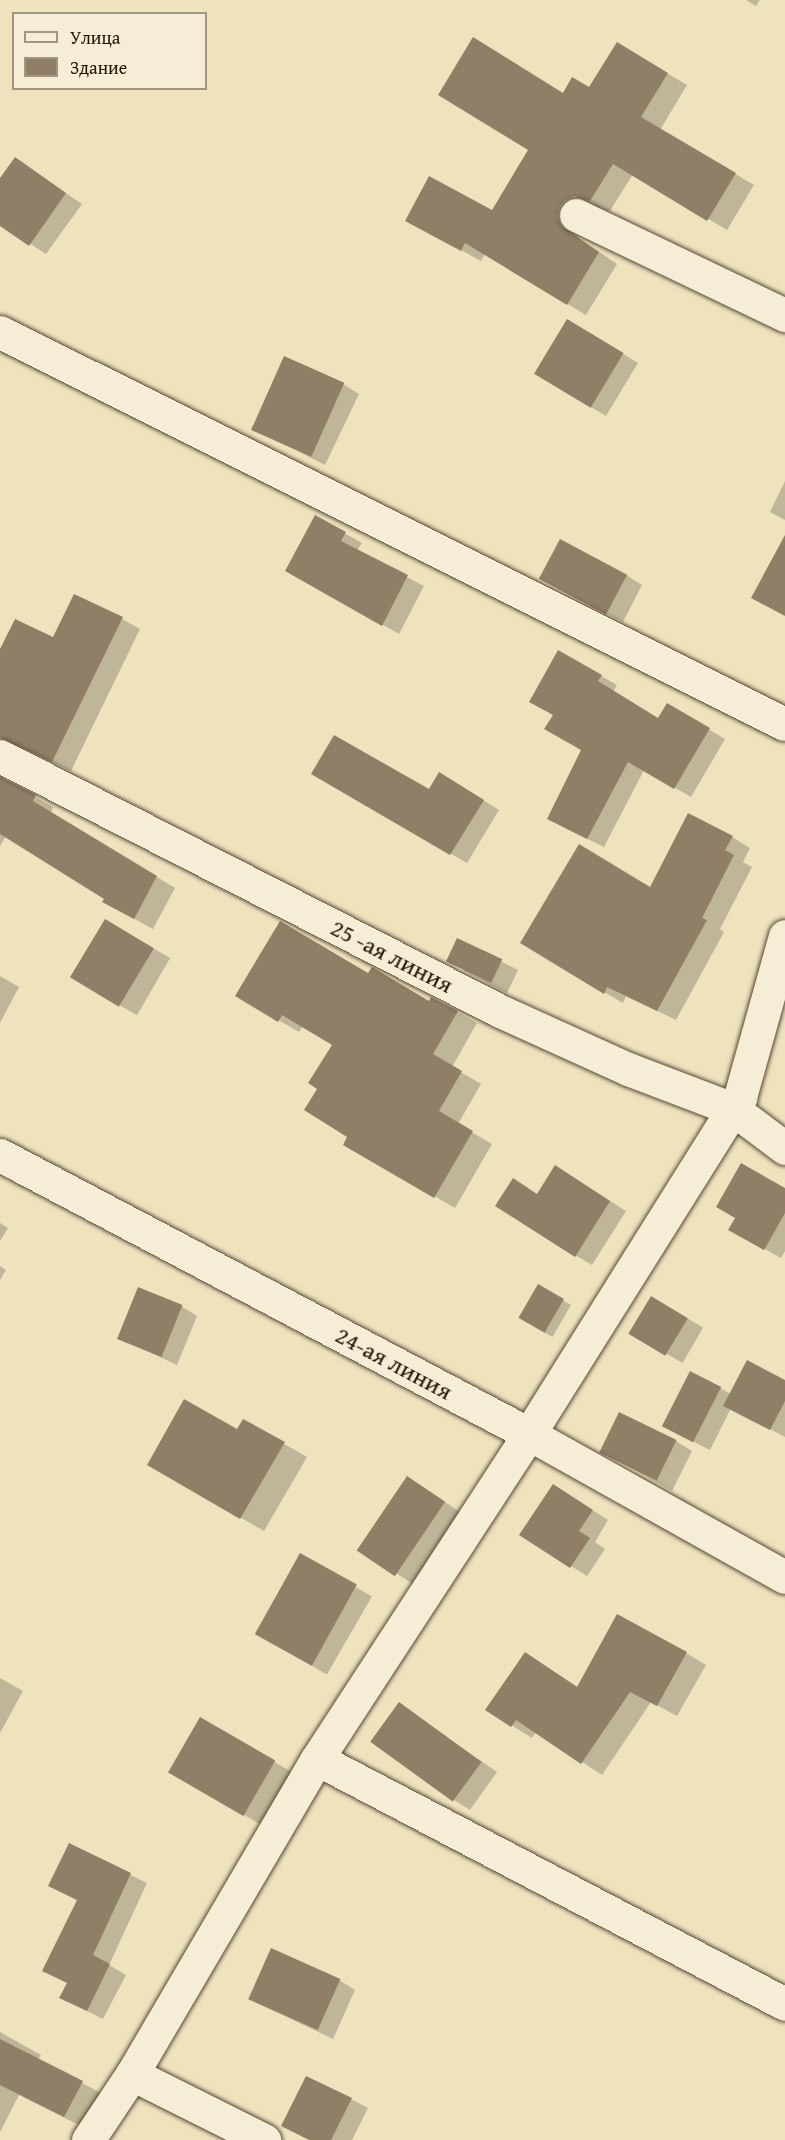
<!DOCTYPE html>
<html>
<head>
<meta charset="utf-8">
<style>
  body { margin:0 }
  #map { position:relative; width:785px; height:2140px; overflow:hidden; background:#efe3be; font-family:"Gentium Book Plus",serif }
  div>[style] { position:absolute }
  [style*='--x'] { left:calc(var(--x)*1px); top:calc(var(--y)*1px); width:calc(var(--w)*1px); rotate:calc(var(--a)*1deg) }
  .shadow>* { inset:0; background:#0003; transform-origin:0 0 }
  .building>* { inset:0; background:#8f7f66; transform-origin:0 0 }
  .roads { filter:drop-shadow(0 0 2px #584735) drop-shadow(0 0 2px #584735) }
  .minor>* { height:33px; margin:-16.5px; padding:0 16.5px; transform-origin:16.5px; border-radius:16.5px; background:#f5edd5 }
  span { translate:-50% -50%; white-space:nowrap; text-align:center; line-height:1.15; -webkit-text-stroke:6px #f5edd5; paint-order:stroke }
  .street-label { font-size:24px; color:#261307 }
  .legend { position:absolute; left:12px; top:12px; width:195px; height:78px; box-sizing:border-box; background:#f5edd5; border:2px solid #a29683; margin:0; padding:8px 10px; list-style:none; font-size:18px; color:#261307 }
  .legend li { display:flex; align-items:center; gap:12px; height:30px }
  .legend b { width:30px; border:2px solid #a29683 }
</style>
</head>
<body>
<div id="map">
  <div class="shadow">
    <div style="clip-path:polygon(746px 0,760px 0,756px 6px)"></div>
    <div style="clip-path:polygon(636px 55px,687px 85px,660px 130px,754px 185px,727px 230px,633px 174px,610px 211px,595px 207px,576px 228px,579px 238px,617px 264px,586px 315px,485px 254px,481px 261px,426px 231px,492px 212px,564px 94px,590px 89px)"></div>
    <div style="clip-path:polygon(15px 159px,82px 204px,46px 254px,0 224px,0 181px)"></div>
    <div style="clip-path:polygon(584px 330px,638px 363px,606px 416px,589px 406px)"></div>
    <div style="clip-path:polygon(343px 384px,359px 394px,325px 465px,251px 428px)"></div>
    <div style="clip-path:polygon(785px 481px,785px 520px,770px 512px)"></div>
    <div style="clip-path:polygon(316px 517px,362px 543px,357px 551px,424px 586px,399px 634px,287px 570px)"></div>
    <div style="clip-path:polygon(626px 575px,642px 585px,623px 622px,557px 588px)"></div>
    <div style="clip-path:polygon(122px 619px,140px 629px,71px 771px,19px 747px,8px 751px,0 765px,0 652px)"></div>
    <div style="clip-path:polygon(559px 652px,617px 685px,613px 692px,659px 720px,668px 705px,725px 739px,691px 797px,644px 770px,604px 847px,565px 828px,583px 750px,554px 714px)"></div>
    <div style="clip-path:polygon(0 771px,3px 779px,53px 807px,51px 813px,175px 888px,153px 929px,122px 912px,106px 898px,6px 836px,0 846px)"></div>
    <div style="clip-path:polygon(313px 774px,429px 791px,456px 783px,499px 810px,467px 863px)"></div>
    <div style="clip-path:polygon(732px 837px,750px 848px,743px 862px,752px 867px,720px 929px,724px 932px,676px 1020px,626px 996px,623px 1003px,604px 992px,651px 889px)"></div>
    <div style="left:106px;top:921px;width:74px;height:66px;rotate:30deg"></div>
    <div style="clip-path:polygon(458px 940px,518px 970px,507px 993px,464px 971px)"></div>
    <div style="clip-path:polygon(369px 975px,430px 1003px,457px 1012px,477px 1023px,452px 1067px,481px 1084px,458px 1124px,492px 1144px,455px 1208px,345px 1144px,349px 1137px,319px 1089px,335px 1045px,303px 1026px,299px 1032px,237px 996px)"></div>
    <div style="clip-path:polygon(0 976px,19px 987px,0 1023px)"></div>
    <div style="clip-path:polygon(572px 1177px,626px 1211px,592px 1265px,575px 1255px,538px 1195px)"></div>
    <div style="clip-path:polygon(785px 1189px,785px 1251px,781px 1258px,730px 1230px,737px 1218px)"></div>
    <div style="clip-path:polygon(0 1223px,8px 1228px,0 1241px)"></div>
    <div style="clip-path:polygon(0 1266px,6px 1270px,0 1280px)"></div>
    <div style="left:538px;top:1286px;width:38px;height:37px;rotate:30deg"></div>
    <div style="left:652px;top:1298px;width:59px;height:41px;rotate:30deg"></div>
    <div style="clip-path:polygon(181px 1306px,197px 1316px,177px 1365px,119px 1338px)"></div>
    <div style="clip-path:polygon(785px 1382px,785px 1437px,731px 1408px,710px 1450px,680px 1435px,720px 1388px,731px 1394px)"></div>
    <div style="clip-path:polygon(244px 1421px,307px 1457px,264px 1531px,149px 1465px,237px 1431px)"></div>
    <div style="clip-path:polygon(676px 1441px,692px 1451px,672px 1491px,601px 1451px)"></div>
    <div style="clip-path:polygon(554px 1486px,608px 1520px,595px 1542px,605px 1549px,587px 1576px,521px 1535px)"></div>
    <div style="clip-path:polygon(424px 1488px,460px 1512px,413px 1584px,360px 1550px)"></div>
    <div style="left:300px;top:1555px;width:83px;height:90px;rotate:30deg"></div>
    <div style="clip-path:polygon(686px 1653px,706px 1665px,677px 1716px,651px 1702px,602px 1775px,536px 1732px,532px 1738px,487px 1710px,526px 1654px,578px 1687px)"></div>
    <div style="clip-path:polygon(0 1678px,23px 1691px,0 1733px)"></div>
    <div style="clip-path:polygon(399px 1704px,497px 1772px,470px 1810px,454px 1800px)"></div>
    <div style="left:200px;top:1719px;width:105px;height:61px;rotate:30deg"></div>
    <div style="clip-path:polygon(69px 1845px,147px 1883px,109px 1965px,126px 1975px,103px 2019px,77px 2006px,68px 1983px,78px 1901px,50px 1886px)"></div>
    <div style="clip-path:polygon(339px 1980px,355px 1990px,333px 2039px,249px 1999px)"></div>
    <div style="clip-path:polygon(0 2032px,41px 2055px,38px 2060px,103px 2094px,85px 2128px,19px 2095px,0 2132px)"></div>
    <div style="clip-path:polygon(351px 2099px,368px 2108px,352px 2140px,309px 2140px)"></div>
  </div>
  <div class="building">
    <div style="clip-path:polygon(473px 37px,563px 93px,572px 77px,589px 87px,617px 42px,668px 73px,641px 117px,736px 173px,707px 221px,613px 164px,590px 201px,574px 196px,565px 200px,559px 207px,557px 217px,561px 226px,599px 252px,567px 305px,465px 243px,461px 251px,405px 221px,429px 176px,492px 210px,528px 150px,438px 95px)"></div>
    <div style="clip-path:polygon(15px 157px,66px 193px,29px 246px,0 226px,0 178px)"></div>
    <div style="left:567px;top:319px;width:66px;height:64px;rotate:31deg"></div>
    <div style="left:284px;top:356px;width:66px;height:81px;rotate:24deg"></div>
    <div style="clip-path:polygon(315px 515px,346px 532px,341px 541px,408px 575px,382px 626px,285px 571px)"></div>
    <div style="clip-path:polygon(785px 535px,785px 616px,751px 598px)"></div>
    <div style="left:560px;top:539px;width:76px;height:45px;rotate:28deg"></div>
    <div style="clip-path:polygon(74px 594px,123px 617px,52px 762px,0 737px,0 649px,15px 619px,53px 637px)"></div>
    <div style="clip-path:polygon(558px 650px,602px 675px,598px 681px,658px 718px,667px 703px,710px 728px,674px 789px,628px 762px,587px 839px,547px 819px,581px 750px,544px 729px,553px 715px,529px 702px)"></div>
    <div style="clip-path:polygon(334px 735px,429px 789px,439px 772px,484px 800px,450px 855px,311px 774px)"></div>
    <div style="clip-path:polygon(0 777px,36px 795px,33px 801px,157px 876px,134px 919px,102px 902px,104px 899px,0 834px)"></div>
    <div style="clip-path:polygon(688px 813px,733px 836px,725px 850px,734px 855px,702px 918px,707px 920px,657px 1011px,607px 987px,604px 994px,520px 943px,579px 844px,650px 887px)"></div>
    <div style="left:105px;top:919px;width:57px;height:68px;rotate:31deg"></div>
    <div style="clip-path:polygon(280px 921px,368px 973px,372px 967px,429px 1001px,431px 997px,458px 1011px,433px 1054px,462px 1071px,439px 1111px,473px 1131px,434px 1198px,343px 1145px,347px 1137px,304px 1110px,317px 1089px,308px 1083px,332px 1045px,282px 1015px,278px 1022px,235px 996px)"></div>
    <div style="left:457px;top:938px;width:50px;height:26px;rotate:25deg"></div>
    <div style="clip-path:polygon(741px 1163px,785px 1188px,785px 1213px,764px 1250px,728px 1230px,735px 1218px,716px 1207px)"></div>
    <div style="clip-path:polygon(555px 1165px,610px 1201px,575px 1257px,495px 1206px,513px 1178px,537px 1194px)"></div>
    <div style="left:538px;top:1284px;width:30px;height:39px;rotate:30deg"></div>
    <div style="left:138px;top:1287px;width:48px;height:56px;rotate:22deg"></div>
    <div style="left:651px;top:1296px;width:43px;height:44px;rotate:31deg"></div>
    <div style="clip-path:polygon(747px 1360px,785px 1380px,785px 1401px,770px 1430px,723px 1406px)"></div>
    <div style="left:690px;top:1371px;width:35px;height:62px;rotate:27deg"></div>
    <div style="clip-path:polygon(184px 1399px,237px 1429px,243px 1419px,285px 1442px,240px 1519px,147px 1465px)"></div>
    <div style="left:619px;top:1412px;width:64px;height:45px;rotate:26deg"></div>
    <div style="left:407px;top:1476px;width:46px;height:90px;rotate:34deg"></div>
    <div style="clip-path:polygon(553px 1484px,593px 1510px,579px 1531px,590px 1538px,570px 1568px,519px 1535px)"></div>
    <div style="left:300px;top:1553px;width:65px;height:93px;rotate:29deg"></div>
    <div style="clip-path:polygon(617px 1614px,687px 1652px,657px 1706px,630px 1692px,581px 1764px,516px 1720px,511px 1727px,485px 1710px,525px 1652px,577px 1687px)"></div>
    <div style="left:399px;top:1702px;width:102px;height:49px;rotate:36deg"></div>
    <div style="left:200px;top:1717px;width:87px;height:64px;rotate:30deg"></div>
    <div style="clip-path:polygon(69px 1843px,131px 1873px,93px 1955px,110px 1964px,87px 2011px,59px 1998px,67px 1983px,42px 1971px,77px 1900px,48px 1886px)"></div>
    <div style="left:271px;top:1948px;width:76px;height:56px;rotate:24deg"></div>
    <div style="clip-path:polygon(0 2039px,83px 2081px,64px 2117px,0 2085px)"></div>
    <div style="clip-path:polygon(306px 2076px,352px 2098px,331px 2140px,309px 2140px,281px 2126px)"></div>
  </div>
  <div class="roads">
    <div class="minor">
      <div style="--x:576;--y:215;--w:232;--a:25.6"></div>
      <div style="--x:0;--y:332;--w:877;--a:26.54"></div>
      <div style="--x:0;--y:756;--w:561;--a:27.02"></div>
      <div style="--x:500;--y:1011;--w:141;--a:24.4"></div>
      <div style="--x:628;--y:1069;--w:112;--a:20.9"></div>
      <div style="--x:733;--y:1109;--w:65;--a:36.9"></div>
      <div style="--x:0;--y:1155;--w:598;--a:27.81"></div>
      <div style="--x:529;--y:1434;--w:293;--a:29.2"></div>
      <div style="--x:317;--y:1759;--w:528;--a:27.63"></div>
      <div style="--x:132;--y:2074;--w:148;--a:26.6"></div>
      <div style="--x:88;--y:2140;--w:79;--a:-56.3"></div>
      <div style="--x:132;--y:2074;--w:365;--a:-59.6"></div>
      <div style="--x:317;--y:1759;--w:388;--a:-56.9"></div>
      <div style="--x:529;--y:1434;--w:398;--a:-57.9"></div>
      <div style="--x:740;--y:1097;--w:167;--a:-74.4"></div>
    </div>
  </div>
  <div class="street-label">
    <span style="left:392px;top:956px;rotate:27deg">25 -ая линия</span>
    <span style="left:394px;top:1363px;rotate:28deg">24-ая линия</span>
  </div>
  <ul class="legend">
  <li><b style="height:8px;background:#f5edd5"></b>Улица</li>
  <li><b style="height:16px;background:#8f7f66"></b>Здание</li>
  </ul>
</div>
</body>
</html>
